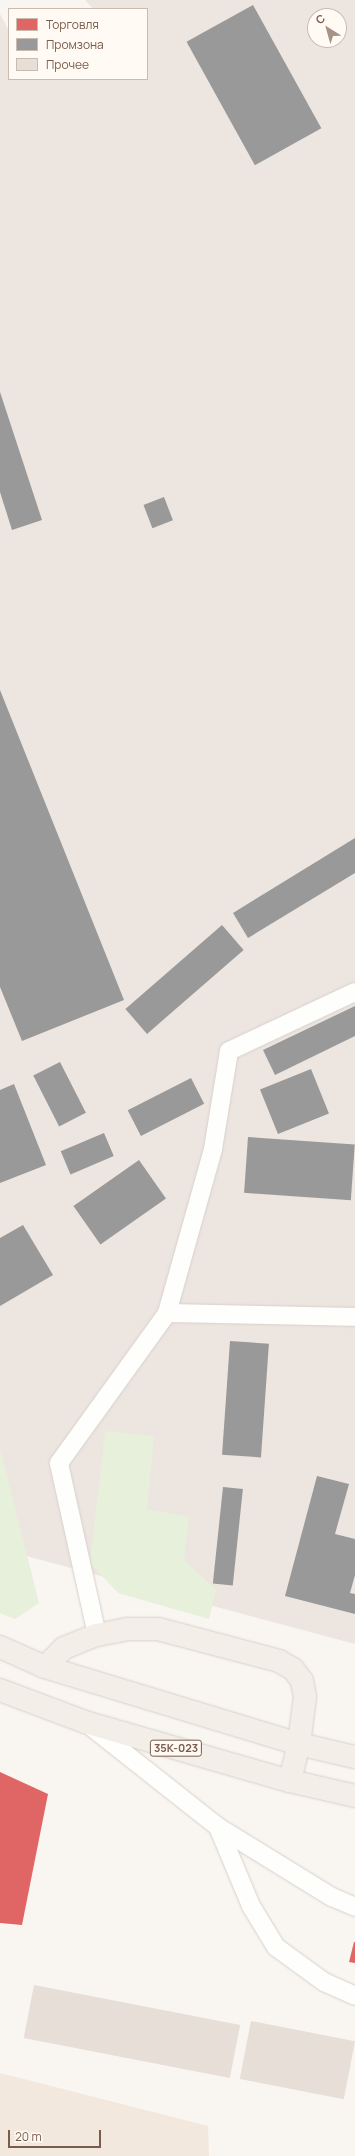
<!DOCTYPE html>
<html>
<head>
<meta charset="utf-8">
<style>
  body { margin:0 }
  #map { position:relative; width:355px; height:2156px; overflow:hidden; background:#f9f5f0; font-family:Manrope,sans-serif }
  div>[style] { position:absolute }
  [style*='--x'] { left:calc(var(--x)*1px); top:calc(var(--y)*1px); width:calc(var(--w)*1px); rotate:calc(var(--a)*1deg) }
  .residential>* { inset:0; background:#f2e8de }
  .industrial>* { inset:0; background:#ede5e0 }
  .green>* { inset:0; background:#e7f0db }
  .shops>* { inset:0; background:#e06666 }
  .industry>* { inset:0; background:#999; transform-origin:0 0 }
  .building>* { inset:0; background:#e6ded7; transform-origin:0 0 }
  .roads { filter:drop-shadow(0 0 1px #d7d1cb) drop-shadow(0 0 1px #d7d1cb) }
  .service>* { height:18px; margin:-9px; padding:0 9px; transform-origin:9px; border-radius:9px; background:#fefefd }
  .primary>* { height:22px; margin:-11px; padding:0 11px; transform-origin:11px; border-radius:11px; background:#f3eee8 }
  span { translate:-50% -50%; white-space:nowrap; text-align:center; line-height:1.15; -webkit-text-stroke:4px #fffaf3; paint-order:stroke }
  .shield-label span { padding:1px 3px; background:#fffaf3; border:1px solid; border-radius:3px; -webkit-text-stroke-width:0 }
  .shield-label { font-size:11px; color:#7a5c4d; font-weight:700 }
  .legend { position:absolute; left:8px; top:8px; width:140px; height:72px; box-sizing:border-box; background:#fffaf3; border:1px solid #cabbb1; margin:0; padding:5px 7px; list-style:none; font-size:12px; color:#7a5c4d }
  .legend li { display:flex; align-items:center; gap:8px; height:20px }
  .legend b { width:20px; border:1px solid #cabbb1 }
  .north { position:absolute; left:307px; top:8px; width:40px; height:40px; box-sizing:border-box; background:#fffaf3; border:1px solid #cabbb1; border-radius:50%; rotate:323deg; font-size:11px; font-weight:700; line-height:16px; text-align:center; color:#7a5c4d }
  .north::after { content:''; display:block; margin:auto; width:14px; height:18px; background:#a69286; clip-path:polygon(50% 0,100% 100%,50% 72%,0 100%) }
  .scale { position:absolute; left:8px; top:2130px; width:93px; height:18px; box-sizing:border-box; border:2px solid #7a5c4d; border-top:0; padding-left:5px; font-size:12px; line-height:14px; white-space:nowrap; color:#7a5c4d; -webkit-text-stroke:3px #fffaf3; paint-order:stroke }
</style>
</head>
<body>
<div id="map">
  <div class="residential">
    <div style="clip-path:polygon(0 2073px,208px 2126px,209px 2156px,0 2156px)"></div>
  </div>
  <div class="industrial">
    <div style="clip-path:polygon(evenodd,85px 0,355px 0,355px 1644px,0 1549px,0 14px,9px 31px,9px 79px,147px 79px,147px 9px,93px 9px,85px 0,315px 16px,339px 16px,339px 40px,315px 40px,315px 16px)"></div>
  </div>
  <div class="green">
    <div style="clip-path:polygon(105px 1431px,154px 1436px,147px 1509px,189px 1517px,184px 1560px,216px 1590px,209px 1619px,118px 1593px,90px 1563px)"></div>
    <div style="clip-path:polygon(0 1448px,39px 1603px,15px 1619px,0 1613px)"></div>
  </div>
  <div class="shops">
    <div style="clip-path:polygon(0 1772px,48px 1794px,22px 1925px,0 1923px)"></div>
    <div style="clip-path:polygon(354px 1942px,355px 1942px,355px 1963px,349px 1962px)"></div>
  </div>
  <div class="industry">
    <div style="left:253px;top:5px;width:141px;height:76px;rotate:61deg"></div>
    <div style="clip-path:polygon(0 392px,42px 520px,12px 530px,0 492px)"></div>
    <div style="left:164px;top:497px;width:25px;height:22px;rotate:69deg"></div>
    <div style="clip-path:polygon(0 690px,124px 1000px,22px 1041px,0 987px)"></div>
    <div style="clip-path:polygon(355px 838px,355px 873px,248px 938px,233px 913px)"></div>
    <div style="left:222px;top:925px;width:33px;height:128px;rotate:49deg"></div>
    <div style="clip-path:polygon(355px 1006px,355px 1036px,275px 1075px,263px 1050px)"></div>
    <div style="left:60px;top:1062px;width:57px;height:30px;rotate:63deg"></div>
    <div style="left:311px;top:1069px;width:48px;height:55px;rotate:68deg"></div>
    <div style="left:191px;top:1078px;width:29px;height:71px;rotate:63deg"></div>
    <div style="clip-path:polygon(14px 1084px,46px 1165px,0 1183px,0 1090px)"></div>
    <div style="left:104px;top:1133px;width:25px;height:47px;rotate:67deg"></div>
    <div style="left:248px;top:1137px;width:107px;height:56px;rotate:4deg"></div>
    <div style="left:139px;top:1160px;width:47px;height:80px;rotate:55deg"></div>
    <div style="clip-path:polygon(23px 1225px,53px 1275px,0 1306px,0 1238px)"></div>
    <div style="left:230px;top:1341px;width:39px;height:114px;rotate:4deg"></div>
    <div style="clip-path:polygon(317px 1476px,349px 1484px,335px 1534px,355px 1539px,355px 1575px,350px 1593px,355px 1594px,355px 1614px,285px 1596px)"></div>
    <div style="left:223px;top:1487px;width:20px;height:97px;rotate:6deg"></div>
  </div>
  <div class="building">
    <div style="left:34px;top:1985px;width:210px;height:54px;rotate:11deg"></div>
    <div style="left:251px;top:2021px;width:106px;height:59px;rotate:11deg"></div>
  </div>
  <div class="roads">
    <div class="service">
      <div style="--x:167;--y:1313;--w:188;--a:1.2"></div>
      <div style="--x:97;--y:1635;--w:176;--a:-102.5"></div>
      <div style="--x:59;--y:1463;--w:185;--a:-54.2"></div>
      <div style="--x:167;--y:1313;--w:170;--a:-74.3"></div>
      <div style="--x:213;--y:1149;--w:99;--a:-80.7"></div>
      <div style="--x:229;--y:1051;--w:139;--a:-25.1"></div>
      <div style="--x:89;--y:1725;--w:164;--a:38.3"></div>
      <div style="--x:218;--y:1827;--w:134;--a:31.6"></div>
      <div style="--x:332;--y:1897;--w:25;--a:23"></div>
      <div style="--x:218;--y:1827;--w:86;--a:67.3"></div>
      <div style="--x:251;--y:1906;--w:48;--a:58.6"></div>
      <div style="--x:276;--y:1947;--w:59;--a:36.1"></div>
      <div style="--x:324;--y:1982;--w:34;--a:24"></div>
    </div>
    <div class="primary">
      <div style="--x:0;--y:1647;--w:49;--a:24"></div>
      <div style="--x:45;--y:1667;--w:265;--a:16.9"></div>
      <div style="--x:299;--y:1744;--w:57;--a:13.1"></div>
      <div style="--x:45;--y:1667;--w:27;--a:-45"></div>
      <div style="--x:64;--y:1648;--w:35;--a:-22"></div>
      <div style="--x:97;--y:1635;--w:31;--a:-11"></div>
      <div style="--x:127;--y:1629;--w:31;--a:0"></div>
      <div style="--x:158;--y:1629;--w:125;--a:14.8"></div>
      <div style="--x:279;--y:1661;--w:16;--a:30"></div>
      <div style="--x:293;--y:1669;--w:15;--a:53"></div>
      <div style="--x:302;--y:1681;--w:16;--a:79"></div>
      <div style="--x:305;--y:1697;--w:47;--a:97.3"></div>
      <div style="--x:299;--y:1744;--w:38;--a:104"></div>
      <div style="--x:0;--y:1690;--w:91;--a:20.6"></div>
      <div style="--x:85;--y:1722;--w:213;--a:16.1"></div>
      <div style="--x:290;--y:1781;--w:67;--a:13"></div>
    </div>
  </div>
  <div class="shield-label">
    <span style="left:176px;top:1748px">35К-023</span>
  </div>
  <ul class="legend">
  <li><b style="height:11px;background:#e06666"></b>Торговля</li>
  <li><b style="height:11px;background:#999"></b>Промзона</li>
  <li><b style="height:11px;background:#e6ded7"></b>Прочее</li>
  </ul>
  <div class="north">С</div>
  <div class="scale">20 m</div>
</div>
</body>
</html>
